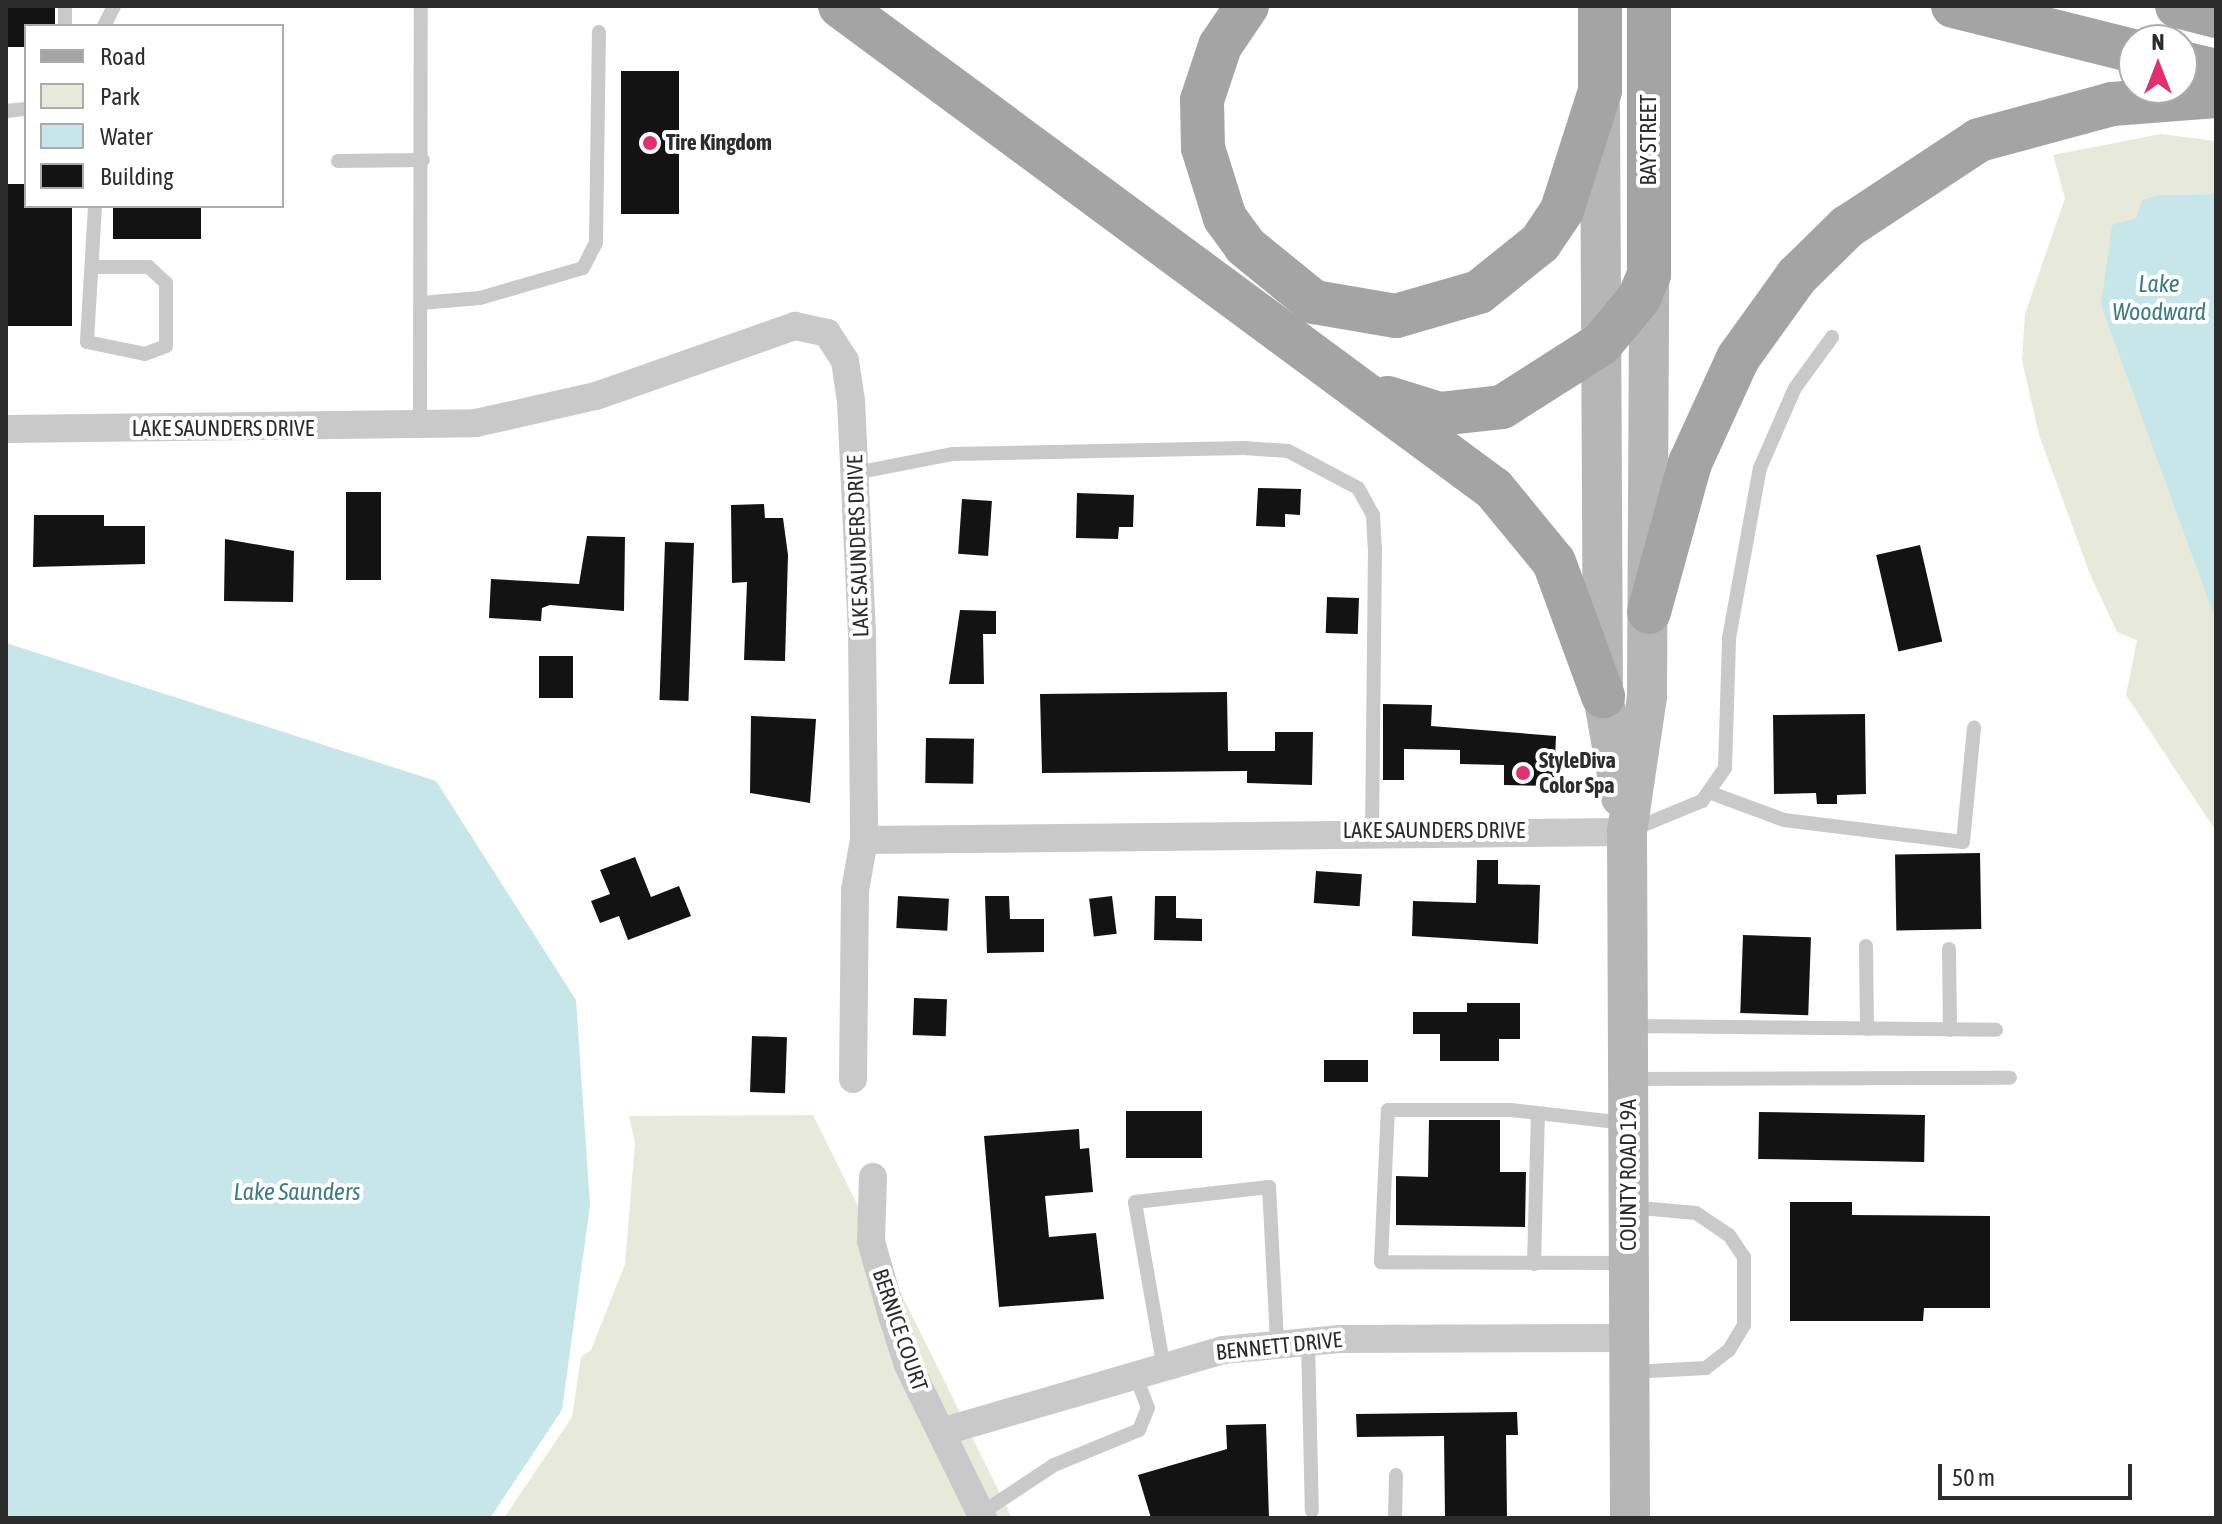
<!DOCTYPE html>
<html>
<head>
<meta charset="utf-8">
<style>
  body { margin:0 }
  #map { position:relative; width:2222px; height:1524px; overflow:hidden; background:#fff; font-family:"Asap Condensed",sans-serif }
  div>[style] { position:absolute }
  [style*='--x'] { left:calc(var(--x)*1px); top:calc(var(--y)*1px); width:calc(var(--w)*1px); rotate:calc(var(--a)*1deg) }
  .green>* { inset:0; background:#e7eada }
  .water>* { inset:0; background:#c6e6ea }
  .building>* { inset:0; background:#131313; transform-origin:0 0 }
  .service>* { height:14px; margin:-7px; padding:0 7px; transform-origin:7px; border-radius:7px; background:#c9c9c9 }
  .minor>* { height:28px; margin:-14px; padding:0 14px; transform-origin:14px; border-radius:14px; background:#c9c9c9 }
  .secondary>* { height:40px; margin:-20px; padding:0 20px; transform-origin:20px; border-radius:20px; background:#b6b6b6 }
  .primary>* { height:44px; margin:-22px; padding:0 22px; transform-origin:22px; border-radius:22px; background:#a4a4a4 }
  .dots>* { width:22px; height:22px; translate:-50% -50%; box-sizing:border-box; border:4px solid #fff; border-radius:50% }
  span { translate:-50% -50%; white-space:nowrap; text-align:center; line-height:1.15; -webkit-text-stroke:8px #fff; paint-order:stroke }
  .street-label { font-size:22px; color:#2c2c2c }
  .poi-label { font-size:22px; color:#2c2c2c; font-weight:700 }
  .left { translate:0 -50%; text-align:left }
  .water-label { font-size:24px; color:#3a7d86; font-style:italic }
  .frame { position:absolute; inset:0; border:8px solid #2c2c2c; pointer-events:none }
  .legend { position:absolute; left:24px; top:24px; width:260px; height:184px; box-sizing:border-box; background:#fff; border:2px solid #ababab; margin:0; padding:10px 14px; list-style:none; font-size:24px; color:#2c2c2c }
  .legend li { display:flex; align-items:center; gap:16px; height:40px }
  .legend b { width:40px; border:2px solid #ababab }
  .north { position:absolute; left:2118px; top:24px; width:80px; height:80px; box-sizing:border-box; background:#fff; border:2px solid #ababab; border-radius:50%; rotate:0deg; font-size:22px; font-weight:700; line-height:32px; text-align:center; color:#2c2c2c }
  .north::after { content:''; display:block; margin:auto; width:28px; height:36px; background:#e1306f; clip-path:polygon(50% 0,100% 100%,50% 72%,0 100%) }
  .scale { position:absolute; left:1938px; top:1464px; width:194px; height:36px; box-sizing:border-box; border:4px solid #2c2c2c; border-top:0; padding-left:10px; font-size:24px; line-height:28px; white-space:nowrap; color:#2c2c2c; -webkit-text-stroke:6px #fff; paint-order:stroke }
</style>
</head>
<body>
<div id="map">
  <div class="green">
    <div style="clip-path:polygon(2161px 134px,2216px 141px,2216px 194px,2158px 195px,2185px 530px,2216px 605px,2216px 831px,2126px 695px,2137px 640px,2117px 632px,2090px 574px,2039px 435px,2022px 360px,2025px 314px,2065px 198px,2053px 155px)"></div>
    <div style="clip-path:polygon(813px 1115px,1012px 1518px,504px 1518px,572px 1417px,581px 1357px,591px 1350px,625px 1264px,635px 1143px,629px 1116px)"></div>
  </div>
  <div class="water">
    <div style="clip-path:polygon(2216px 194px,2216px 621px,2101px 305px,2112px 225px,2136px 218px,2142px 200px,2158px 195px)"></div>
    <div style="clip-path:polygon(6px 643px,436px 781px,576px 1000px,590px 1205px,562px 1410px,490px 1518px,6px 1518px)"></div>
  </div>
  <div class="building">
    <div style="clip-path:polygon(6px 6px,55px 6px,55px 26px,26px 26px,26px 47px,6px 47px)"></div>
    <div style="left:621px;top:71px;width:58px;height:143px"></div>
    <div style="clip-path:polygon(6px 184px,26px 184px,26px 206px,72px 206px,72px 326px,6px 326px)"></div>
    <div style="left:113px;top:206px;width:88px;height:33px"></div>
    <div style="clip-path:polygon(1258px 488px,1301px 489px,1300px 515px,1285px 514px,1285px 527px,1256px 526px)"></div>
    <div style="left:346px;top:492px;width:35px;height:88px"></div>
    <div style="clip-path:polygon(1077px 493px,1134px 495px,1133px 527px,1119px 527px,1118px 539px,1076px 538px)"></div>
    <div style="left:962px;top:499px;width:30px;height:55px;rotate:4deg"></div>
    <div style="clip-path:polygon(764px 504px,765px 518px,783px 518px,788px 555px,785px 661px,744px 660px,747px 582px,732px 583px,731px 505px)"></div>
    <div style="clip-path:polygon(34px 515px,104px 515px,104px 526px,145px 526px,145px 564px,33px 567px)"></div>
    <div style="clip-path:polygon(587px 536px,625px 537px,624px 611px,550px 605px,542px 608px,541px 621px,489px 618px,491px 579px,579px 584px)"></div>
    <div style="clip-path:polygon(225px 539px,294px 551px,293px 602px,224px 601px)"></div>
    <div style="left:665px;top:542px;width:29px;height:158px;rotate:2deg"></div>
    <div style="left:1920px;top:545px;width:99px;height:45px;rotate:77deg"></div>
    <div style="left:1327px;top:597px;width:32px;height:36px;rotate:2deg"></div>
    <div style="clip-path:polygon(960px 610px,996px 611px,996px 634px,983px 634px,984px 684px,949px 684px)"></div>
    <div style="left:539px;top:656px;width:34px;height:42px"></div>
    <div style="clip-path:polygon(1227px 692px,1228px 751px,1275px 751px,1275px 732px,1313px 732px,1312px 785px,1247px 783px,1247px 771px,1042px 773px,1040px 694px)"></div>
    <div style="clip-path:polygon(1383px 704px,1432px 705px,1431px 726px,1556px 736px,1554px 786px,1504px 785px,1504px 765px,1460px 764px,1460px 750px,1404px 749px,1404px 780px,1383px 780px)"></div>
    <div style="clip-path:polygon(1865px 714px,1866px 794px,1837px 795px,1837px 804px,1817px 804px,1816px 793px,1774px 794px,1773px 715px)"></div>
    <div style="clip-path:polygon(751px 716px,816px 719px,810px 803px,750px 793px)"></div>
    <div style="left:926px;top:738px;width:48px;height:45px;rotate:1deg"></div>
    <div style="left:1980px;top:853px;width:76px;height:85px;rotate:89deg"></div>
    <div style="clip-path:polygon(635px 857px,651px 897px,679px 886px,691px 916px,628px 940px,619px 916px,600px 923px,591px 901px,610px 894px,600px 870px)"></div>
    <div style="clip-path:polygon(1477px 860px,1498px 860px,1498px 884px,1540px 885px,1538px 944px,1412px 936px,1413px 901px,1476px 903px)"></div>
    <div style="left:1316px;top:871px;width:46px;height:32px;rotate:4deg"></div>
    <div style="left:898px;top:896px;width:51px;height:32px;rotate:3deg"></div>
    <div style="clip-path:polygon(985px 896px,1009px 896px,1010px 919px,1044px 919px,1044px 952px,987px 953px)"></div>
    <div style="left:1112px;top:896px;width:38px;height:23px;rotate:83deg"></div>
    <div style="clip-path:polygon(1155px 896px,1176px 896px,1176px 918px,1202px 919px,1202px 941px,1154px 940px)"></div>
    <div style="left:1743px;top:935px;width:68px;height:78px;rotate:2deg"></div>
    <div style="left:914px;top:998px;width:33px;height:37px;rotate:2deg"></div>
    <div style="clip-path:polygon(1467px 1003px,1520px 1003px,1520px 1039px,1499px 1039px,1499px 1061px,1440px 1061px,1440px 1034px,1413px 1034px,1413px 1012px,1467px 1012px)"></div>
    <div style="left:752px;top:1036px;width:35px;height:56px;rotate:2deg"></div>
    <div style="left:1368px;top:1060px;width:22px;height:44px;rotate:90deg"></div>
    <div style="left:1202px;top:1111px;width:47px;height:76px;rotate:90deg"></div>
    <div style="left:1759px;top:1112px;width:166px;height:47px;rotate:1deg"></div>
    <div style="clip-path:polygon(1429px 1120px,1500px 1120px,1500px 1172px,1526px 1172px,1525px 1227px,1396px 1225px,1396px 1176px,1428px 1177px)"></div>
    <div style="clip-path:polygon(1079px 1129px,1080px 1149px,1089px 1148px,1093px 1192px,1045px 1196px,1049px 1237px,1096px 1233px,1104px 1299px,999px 1307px,984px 1136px)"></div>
    <div style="clip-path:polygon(1790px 1202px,1852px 1202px,1852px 1215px,1990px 1216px,1990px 1308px,1924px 1308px,1923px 1321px,1790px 1321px)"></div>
    <div style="clip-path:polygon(1517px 1412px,1518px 1435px,1506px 1435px,1507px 1518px,1445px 1518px,1444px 1436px,1357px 1437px,1356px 1414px)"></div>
    <div style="clip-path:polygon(1266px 1424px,1269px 1518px,1151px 1518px,1138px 1475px,1227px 1449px,1226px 1425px)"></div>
  </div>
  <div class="service">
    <div style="--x:65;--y:6;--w:20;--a:90"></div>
    <div style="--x:104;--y:26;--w:22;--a:-63"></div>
    <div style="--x:6;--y:111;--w:20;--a:-6"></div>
    <div style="--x:338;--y:161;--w:85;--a:-0.7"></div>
    <div style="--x:95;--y:206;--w:136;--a:93.4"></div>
    <div style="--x:87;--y:342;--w:59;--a:11.7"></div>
    <div style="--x:145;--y:354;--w:22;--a:-21"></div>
    <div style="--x:166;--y:346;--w:63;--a:-90"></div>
    <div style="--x:166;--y:283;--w:23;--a:-137"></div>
    <div style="--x:149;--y:267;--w:54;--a:180"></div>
    <div style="--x:421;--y:303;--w:59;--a:-4.8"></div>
    <div style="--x:480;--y:298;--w:107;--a:-16.2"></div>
    <div style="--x:583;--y:268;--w:28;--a:-63"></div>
    <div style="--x:596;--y:243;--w:211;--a:-89.2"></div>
    <div style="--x:420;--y:426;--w:420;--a:-89.9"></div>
    <div style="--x:855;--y:473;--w:100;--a:-11"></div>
    <div style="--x:953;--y:454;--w:291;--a:-1.2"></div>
    <div style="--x:1244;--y:448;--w:44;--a:3.9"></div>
    <div style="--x:1288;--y:451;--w:79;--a:27.9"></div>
    <div style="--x:1358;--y:488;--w:31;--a:61"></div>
    <div style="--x:1373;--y:515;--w:33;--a:87"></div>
    <div style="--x:1375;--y:548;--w:283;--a:90.6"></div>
    <div style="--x:1711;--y:793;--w:78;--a:20.3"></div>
    <div style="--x:1784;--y:820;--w:180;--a:7"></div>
    <div style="--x:1963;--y:842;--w:115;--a:-84.5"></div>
    <div style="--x:1634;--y:829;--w:74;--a:-22.4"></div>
    <div style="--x:1702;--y:801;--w:40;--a:-55.1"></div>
    <div style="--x:1725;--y:768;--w:130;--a:-88.2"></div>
    <div style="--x:1729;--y:638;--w:173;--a:-79.7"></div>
    <div style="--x:1760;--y:468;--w:87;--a:-66.4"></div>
    <div style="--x:1795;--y:388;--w:63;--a:-54"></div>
    <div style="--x:1866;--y:946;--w:83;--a:89.3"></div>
    <div style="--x:1949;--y:949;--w:81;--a:89.3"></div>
    <div style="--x:1632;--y:1026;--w:364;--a:0.6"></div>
    <div style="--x:1630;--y:1079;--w:380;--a:-0.2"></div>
    <div style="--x:1629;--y:1207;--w:67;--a:5.1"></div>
    <div style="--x:1696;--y:1213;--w:40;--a:34"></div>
    <div style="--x:1729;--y:1235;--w:27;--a:56"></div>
    <div style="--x:1744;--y:1257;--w:68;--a:90"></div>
    <div style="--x:1744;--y:1325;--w:29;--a:121"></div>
    <div style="--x:1729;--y:1350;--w:29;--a:142"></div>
    <div style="--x:1706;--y:1368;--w:75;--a:176.9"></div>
    <div style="--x:1625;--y:1263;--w:244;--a:-179.8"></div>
    <div style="--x:1381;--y:1262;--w:152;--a:-87.4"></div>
    <div style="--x:1388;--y:1110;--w:123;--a:0"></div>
    <div style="--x:1511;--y:1110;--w:115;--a:6.5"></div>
    <div style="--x:1534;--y:1264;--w:148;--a:-88.5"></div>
    <div style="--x:1308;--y:1341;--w:170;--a:88.7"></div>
    <div style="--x:1163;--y:1363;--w:163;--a:-99.9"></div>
    <div style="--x:1135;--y:1202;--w:135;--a:-6.4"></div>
    <div style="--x:1269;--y:1187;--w:155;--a:87"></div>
    <div style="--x:980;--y:1514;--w:89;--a:-33.5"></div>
    <div style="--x:1054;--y:1465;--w:92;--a:-22.4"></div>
    <div style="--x:1139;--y:1430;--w:24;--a:-68"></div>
    <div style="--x:1148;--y:1408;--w:39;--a:-111"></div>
    <div style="--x:1395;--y:1518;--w:43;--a:-88.7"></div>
  </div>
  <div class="minor">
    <div style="--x:6;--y:429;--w:470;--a:-0.7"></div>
    <div style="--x:476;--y:423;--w:123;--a:-12.7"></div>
    <div style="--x:596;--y:396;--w:211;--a:-19.4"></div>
    <div style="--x:795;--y:326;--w:33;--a:12"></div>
    <div style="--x:827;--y:333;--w:33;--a:57"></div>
    <div style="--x:845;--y:361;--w:40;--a:81.5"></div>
    <div style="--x:851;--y:401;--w:232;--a:87.3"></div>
    <div style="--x:862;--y:633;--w:207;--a:89.4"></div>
    <div style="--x:864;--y:840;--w:51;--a:100.2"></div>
    <div style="--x:855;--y:890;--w:189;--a:90.6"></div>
    <div style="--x:864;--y:840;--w:763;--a:-0.6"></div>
    <div style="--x:873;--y:1177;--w:64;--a:91.8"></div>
    <div style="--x:871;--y:1241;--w:77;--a:74.2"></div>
    <div style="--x:892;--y:1315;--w:52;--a:72.3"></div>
    <div style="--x:908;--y:1365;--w:170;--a:63.9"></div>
    <div style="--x:941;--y:1432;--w:294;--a:-16.2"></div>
    <div style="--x:1223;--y:1350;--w:117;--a:-5.4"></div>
    <div style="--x:1339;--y:1339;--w:291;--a:-0.2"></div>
  </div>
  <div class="secondary">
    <div style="--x:1600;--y:107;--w:589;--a:89.71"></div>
    <div style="--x:1603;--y:696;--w:103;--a:79.9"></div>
    <div style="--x:1630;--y:1518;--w:686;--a:-90.25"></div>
    <div style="--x:1627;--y:832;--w:136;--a:-81.6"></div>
    <div style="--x:1647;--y:697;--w:423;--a:-89.7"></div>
  </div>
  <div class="primary">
    <div style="--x:840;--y:6;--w:813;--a:36.45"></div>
    <div style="--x:1494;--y:489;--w:94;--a:50.6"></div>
    <div style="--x:1554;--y:562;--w:143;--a:69.9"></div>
    <div style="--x:1247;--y:6;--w:48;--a:124"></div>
    <div style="--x:1220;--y:46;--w:57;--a:108.4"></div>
    <div style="--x:1202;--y:100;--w:48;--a:88.8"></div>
    <div style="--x:1203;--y:148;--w:73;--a:72.6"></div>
    <div style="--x:1225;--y:218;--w:34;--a:54"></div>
    <div style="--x:1245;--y:246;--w:89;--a:39.1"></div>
    <div style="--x:1314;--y:302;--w:83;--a:9.7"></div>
    <div style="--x:1396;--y:316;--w:86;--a:-16.1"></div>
    <div style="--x:1479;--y:292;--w:78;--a:-38.8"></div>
    <div style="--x:1540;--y:243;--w:40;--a:-56"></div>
    <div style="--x:1562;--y:210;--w:125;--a:-72.3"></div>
    <div style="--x:1600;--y:91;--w:85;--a:-90"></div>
    <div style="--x:1953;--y:6;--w:187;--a:14"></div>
    <div style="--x:2177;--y:6;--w:40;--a:14.4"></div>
    <div style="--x:2182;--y:63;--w:35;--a:13"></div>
    <div style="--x:1388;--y:398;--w:53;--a:17.4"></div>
    <div style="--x:1439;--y:414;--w:63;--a:-6.3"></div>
    <div style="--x:1502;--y:407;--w:117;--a:-32.5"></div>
    <div style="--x:1601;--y:344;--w:60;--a:-50.4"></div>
    <div style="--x:1639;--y:298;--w:26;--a:-67"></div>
    <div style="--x:1649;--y:274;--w:268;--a:-90"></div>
    <div style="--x:1649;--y:612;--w:155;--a:-74.6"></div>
    <div style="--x:1690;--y:463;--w:115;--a:-65.4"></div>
    <div style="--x:1738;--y:358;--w:101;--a:-54.3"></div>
    <div style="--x:1797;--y:276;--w:70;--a:-44.4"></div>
    <div style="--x:1847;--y:227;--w:158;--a:-33.4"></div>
    <div style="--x:1979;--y:140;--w:138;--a:-15.1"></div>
    <div style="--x:2112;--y:104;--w:104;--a:-4.4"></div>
  </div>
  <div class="dots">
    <div style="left:650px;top:143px;background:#e1306f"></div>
    <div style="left:1523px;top:773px;background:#e1306f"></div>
  </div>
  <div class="street-label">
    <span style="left:1649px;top:140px;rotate:-90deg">BAY STREET</span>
    <span style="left:223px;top:429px">LAKE SAUNDERS DRIVE</span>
    <span style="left:858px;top:546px;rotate:-92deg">LAKE SAUNDERS DRIVE</span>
    <span style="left:1434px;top:831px">LAKE SAUNDERS DRIVE</span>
    <span style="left:1629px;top:1175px;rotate:-90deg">COUNTY ROAD 19A</span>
    <span style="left:900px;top:1330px;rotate:71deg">BERNICE COURT</span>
    <span style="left:1279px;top:1346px;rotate:-6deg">BENNETT DRIVE</span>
  </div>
  <div class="poi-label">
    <span class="left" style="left:666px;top:143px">Tire Kingdom</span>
    <span class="left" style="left:1539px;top:773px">StyleDiva<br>Color Spa</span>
  </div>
  <div class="water-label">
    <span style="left:2159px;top:298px">Lake<br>Woodward</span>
    <span style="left:297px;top:1192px">Lake Saunders</span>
  </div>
  <div class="frame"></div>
  <ul class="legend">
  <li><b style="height:10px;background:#a4a4a4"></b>Road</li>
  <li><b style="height:22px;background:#e7eada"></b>Park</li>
  <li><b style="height:22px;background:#c6e6ea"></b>Water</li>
  <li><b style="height:22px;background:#131313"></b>Building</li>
  </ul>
  <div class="north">N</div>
  <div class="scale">50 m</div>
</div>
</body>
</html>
